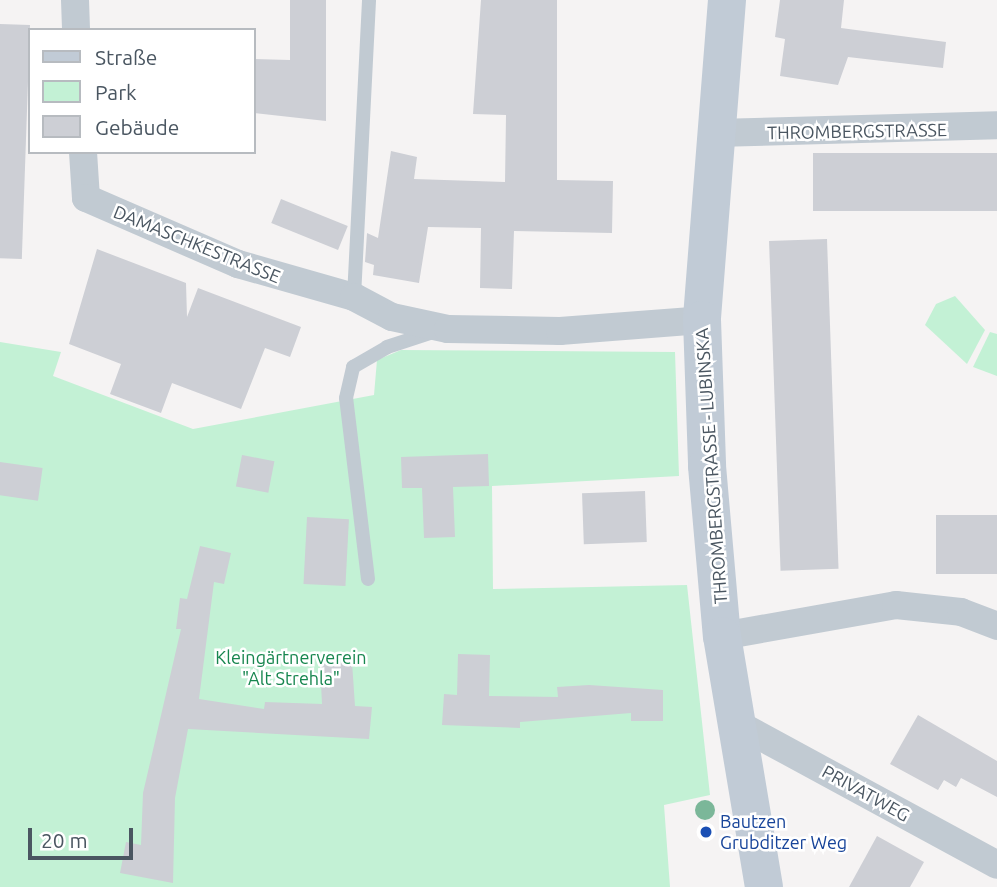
<!DOCTYPE html>
<html>
<head>
<meta charset="utf-8">
<style>
  body { margin:0 }
  #map { position:relative; width:997px; height:887px; overflow:hidden; background:#f5f3f3; font-family:Ubuntu,sans-serif }
  div>[style] { position:absolute }
  [style*='--x'] { left:calc(var(--x)*1px); top:calc(var(--y)*1px); width:calc(var(--w)*1px); rotate:calc(var(--a)*1deg) }
  .green>* { inset:0; background:#c3f1d5 }
  .building>* { inset:0; background:#cdcfd5; transform-origin:0 0 }
  .lane>* { height:14px; margin:-7px; padding:0 7px; transform-origin:7px; border-radius:7px; background:#c1cad2 }
  .street>* { height:28px; margin:-14px; padding:0 14px; transform-origin:14px; border-radius:14px; background:#c1cad2 }
  .secondary>* { height:38px; margin:-19px; padding:0 19px; transform-origin:19px; border-radius:19px; background:#c1cbd6 }
  .trees>* { width:20px; height:20px; margin:-10px; border-radius:50%; background:#7bb799 }
  .dots>* { width:19px; height:19px; translate:-50% -50%; box-sizing:border-box; border:4px solid #fff; border-radius:50% }
  span { translate:-50% -50%; white-space:nowrap; text-align:center; line-height:1.15; -webkit-text-stroke:5px #fff; paint-order:stroke }
  .street-label { font-size:18px; color:#4a5661 }
  .park-label { font-size:18px; color:#17864f }
  .transit-label { font-size:18px; color:#164399 }
  .left { translate:0 -50%; text-align:left }
  .legend { position:absolute; left:28px; top:28px; width:228px; height:126px; box-sizing:border-box; background:#fff; border:2px solid #b7bbc0; margin:0; padding:9px 12px; list-style:none; font-size:21px; color:#4a5661 }
  .legend li { display:flex; align-items:center; gap:14px; height:35px }
  .legend b { width:35px; border:2px solid #b7bbc0 }
  .scale { position:absolute; left:28px; top:828px; width:105px; height:32px; box-sizing:border-box; border:4px solid #4a5661; border-top:0; padding-left:9px; font-size:21px; line-height:24px; white-space:nowrap; color:#4a5661; -webkit-text-stroke:5px #fff; paint-order:stroke }
</style>
</head>
<body>
<div id="map">
  <div class="green">
    <div style="clip-path:polygon(955px 296px,985px 330px,967px 364px,925px 325px,936px 304px)"></div>
    <div style="clip-path:polygon(990px 332px,997px 334px,997px 376px,973px 367px)"></div>
    <div style="clip-path:polygon(0 342px,61px 352px,53px 376px,193px 429px,374px 395px,377px 360px,401px 350px,675px 352px,679px 476px,492px 486px,493px 589px,687px 585px,710px 795px,664px 805px,670px 887px,0 887px)"></div>
  </div>
  <div class="building">
    <div style="clip-path:polygon(290px 0,326px 0,326px 121px,254px 113px,254px 59px,290px 60px)"></div>
    <div style="clip-path:polygon(481px 0,557px 0,557px 180px,613px 181px,612px 233px,514px 231px,512px 289px,480px 288px,481px 228px,428px 227px,419px 283px,373px 275px,374px 265px,365px 262px,367px 233px,378px 238px,391px 151px,417px 157px,414px 179px,505px 182px,506px 115px,473px 114px)"></div>
    <div style="clip-path:polygon(780px 0,844px 0,841px 28px,946px 42px,943px 68px,848px 57px,838px 85px,780px 76px,785px 39px,775px 37px)"></div>
    <div style="left:0;top:24px;width:30px;height:234px;rotate:2deg"></div>
    <div style="left:997px;top:153px;width:58px;height:184px;rotate:90deg"></div>
    <div style="left:281px;top:199px;width:72px;height:26px;rotate:22deg"></div>
    <div style="left:827px;top:239px;width:330px;height:58px;rotate:88deg"></div>
    <div style="clip-path:polygon(97px 249px,186px 283px,187px 317px,198px 288px,301px 327px,290px 357px,265px 348px,241px 409px,172px 383px,161px 413px,110px 394px,121px 364px,69px 344px)"></div>
    <div style="clip-path:polygon(488px 454px,489px 486px,453px 487px,455px 537px,424px 538px,422px 488px,402px 488px,401px 457px)"></div>
    <div style="left:242px;top:455px;width:33px;height:32px;rotate:11deg"></div>
    <div style="left:0;top:462px;width:43px;height:33px;rotate:8deg"></div>
    <div style="left:645px;top:491px;width:51px;height:63px;rotate:88deg"></div>
    <div style="left:936px;top:515px;width:61px;height:59px"></div>
    <div style="left:307px;top:517px;width:42px;height:67px;rotate:3deg"></div>
    <div style="clip-path:polygon(200px 546px,231px 553px,224px 584px,214px 582px,199px 699px,264px 709px,265px 702px,322px 704px,320px 664px,352px 662px,355px 706px,372px 707px,369px 739px,188px 729px,175px 798px,173px 883px,120px 873px,126px 842px,141px 845px,143px 793px,181px 629px,176px 629px,180px 598px,187px 599px)"></div>
    <div style="clip-path:polygon(458px 654px,490px 655px,489px 696px,558px 697px,557px 687px,589px 685px,663px 690px,663px 721px,631px 721px,631px 713px,520px 722px,520px 728px,442px 725px,444px 694px,457px 695px)"></div>
    <div style="clip-path:polygon(918px 715px,997px 761px,997px 797px,961px 778px,956px 787px,944px 780px,938px 790px,890px 764px)"></div>
    <div style="clip-path:polygon(877px 836px,924px 862px,910px 887px,849px 887px)"></div>
  </div>
  <div class="lane">
    <div style="--x:354;--y:297;--w:297;--a:-87.1"></div>
    <div style="--x:368;--y:579;--w:182;--a:-96.9"></div>
    <div style="--x:346;--y:398;--w:32;--a:-77"></div>
    <div style="--x:353;--y:367;--w:39;--a:-30"></div>
    <div style="--x:387;--y:347;--w:48;--a:-18.1"></div>
  </div>
  <div class="street">
    <div style="--x:75;--y:0;--w:30;--a:88"></div>
    <div style="--x:716;--y:133;--w:281;--a:-1.6"></div>
    <div style="--x:83;--y:152;--w:46;--a:86.3"></div>
    <div style="--x:86;--y:198;--w:166;--a:23.5"></div>
    <div style="--x:238;--y:264;--w:121;--a:15.9"></div>
    <div style="--x:354;--y:297;--w:43;--a:27.8"></div>
    <div style="--x:392;--y:317;--w:57;--a:12.1"></div>
    <div style="--x:448;--y:329;--w:112;--a:1"></div>
    <div style="--x:560;--y:331;--w:142;--a:-4.4"></div>
    <div style="--x:722;--y:636;--w:177;--a:-10.1"></div>
    <div style="--x:896;--y:605;--w:65;--a:6.1"></div>
    <div style="--x:961;--y:612;--w:39;--a:21"></div>
    <div style="--x:734;--y:722;--w:299;--a:28.5"></div>
  </div>
  <div class="secondary">
    <div style="--x:727;--y:0;--w:321;--a:94.5"></div>
    <div style="--x:702;--y:320;--w:146;--a:88"></div>
    <div style="--x:707;--y:466;--w:171;--a:85"></div>
    <div style="--x:722;--y:636;--w:254;--a:80.5"></div>
  </div>
  <div class="trees">
    <div style="left:705px;top:810px"></div>
  </div>
  <div class="dots">
    <div style="left:706px;top:832px;background:#1a4fb4"></div>
  </div>
  <div class="street-label">
    <span style="left:857px;top:131px;rotate:-1deg">THROMBERGSTRASSE</span>
    <span style="left:197px;top:244px;rotate:22deg">DAMASCHKESTRASSE</span>
    <span style="left:711px;top:466px;rotate:-94deg">THROMBERGSTRASSE - LUBINSKA</span>
    <span style="left:866px;top:793px;rotate:29deg">PRIVATWEG</span>
  </div>
  <div class="park-label">
    <span style="left:291px;top:668px">Kleingärtnerverein<br>"Alt Strehla"</span>
  </div>
  <div class="transit-label">
    <span class="left" style="left:720px;top:832px">Bautzen<br>Grubditzer Weg</span>
  </div>
  <ul class="legend">
  <li><b style="height:9px;background:#c1cbd6"></b>Straße</li>
  <li><b style="height:19px;background:#c3f1d5"></b>Park</li>
  <li><b style="height:19px;background:#cdcfd5"></b>Gebäude</li>
  </ul>
  <div class="scale">20 m</div>
</div>
</body>
</html>
